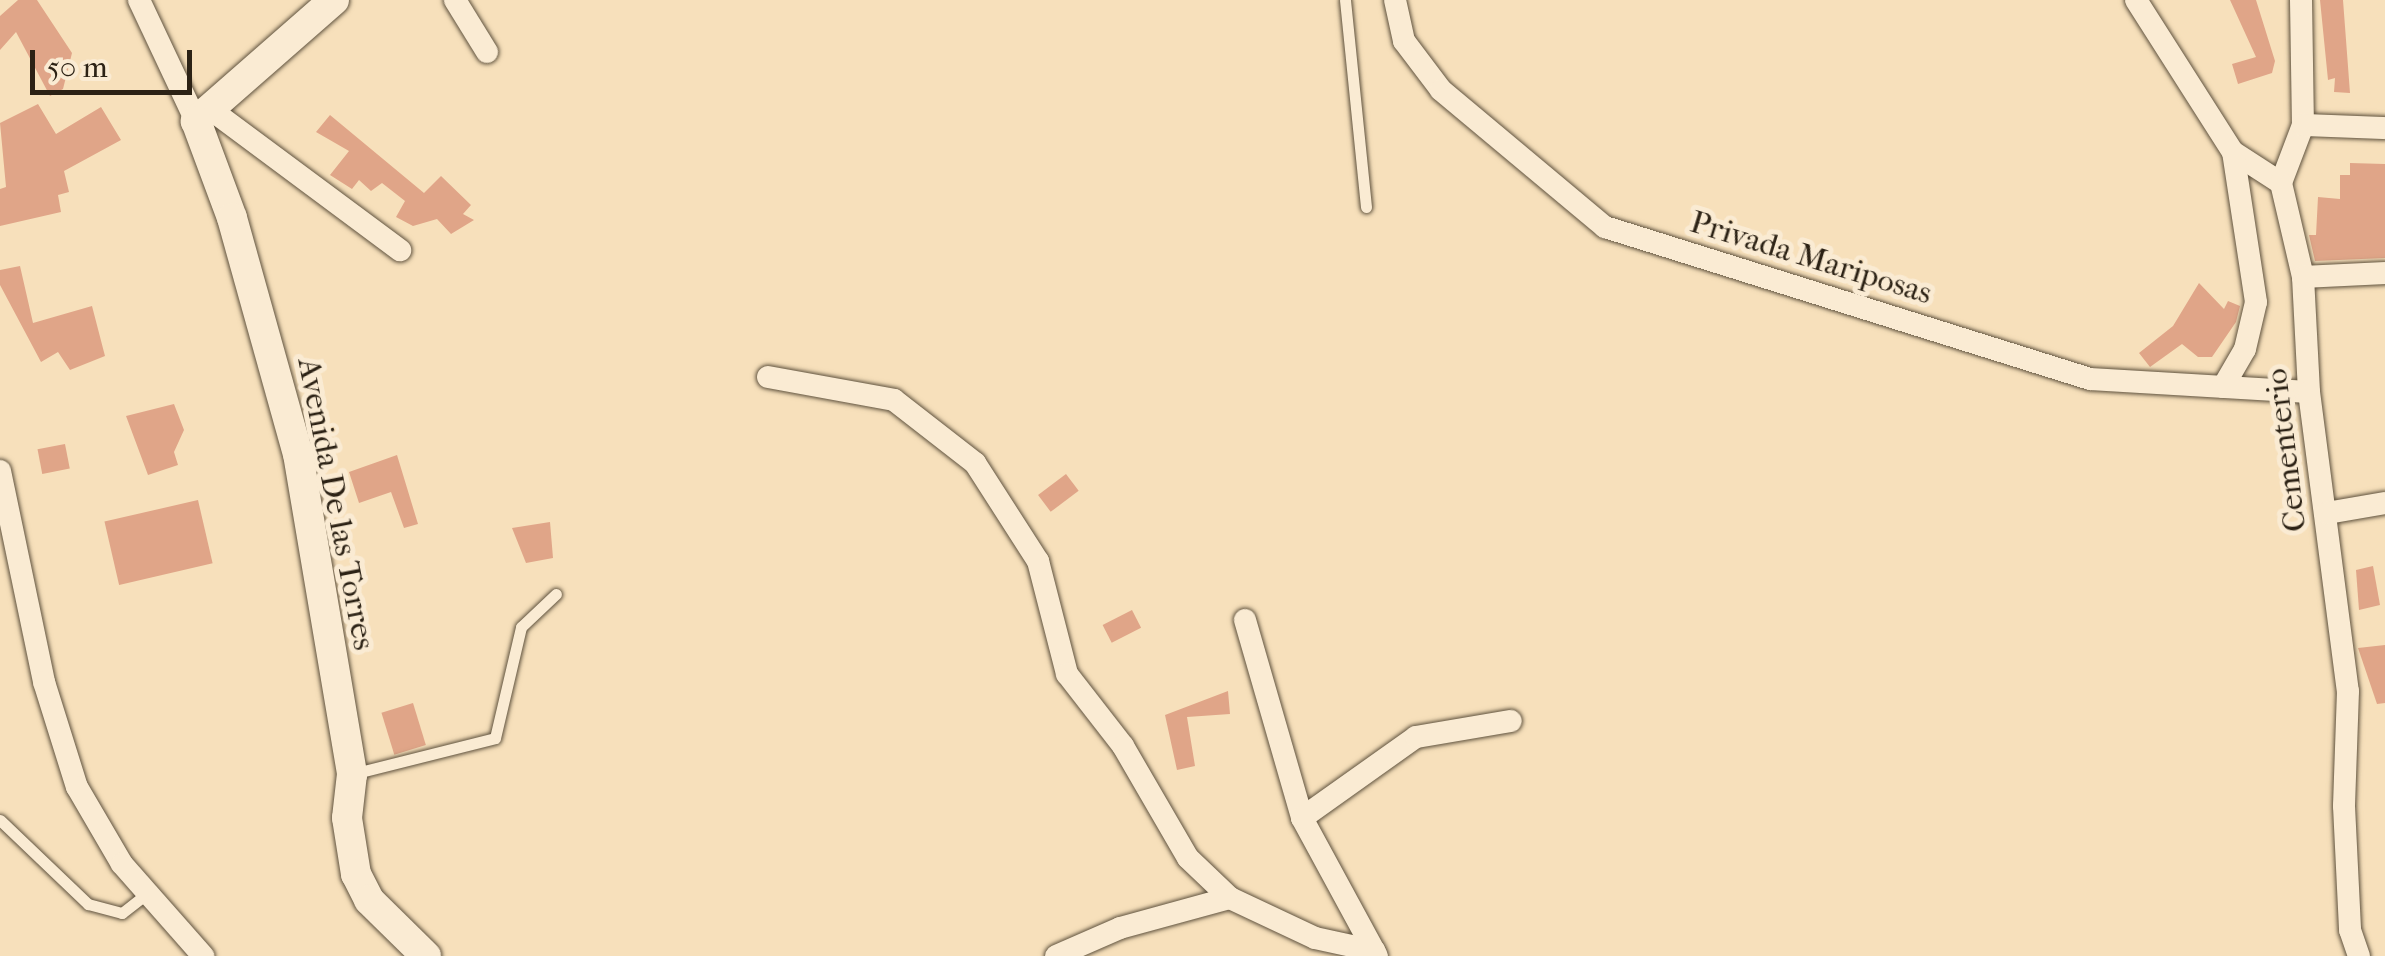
<!DOCTYPE html>
<html>
<head>
<meta charset="utf-8">
<style>
  body { margin:0 }
  #map { position:relative; width:2385px; height:956px; overflow:hidden; background:#f7e0bb; font-family:"IM FELL French Canon",serif }
  div>[style] { position:absolute }
  [style*='--x'] { left:calc(var(--x)*1px); top:calc(var(--y)*1px); width:calc(var(--w)*1px); rotate:calc(var(--a)*1deg) }
  .building>* { inset:0; background:#e0a588; transform-origin:0 0 }
  .roads { filter:drop-shadow(0 0 2px #5f523e) drop-shadow(0 0 2px #5f523e) }
  .lane>* { height:11px; margin:-5.5px; padding:0 5.5px; transform-origin:5.5px; border-radius:5.5px; background:#faebd3 }
  .street>* { height:22px; margin:-11px; padding:0 11px; transform-origin:11px; border-radius:11px; background:#faebd3 }
  .secondary>* { height:30px; margin:-15px; padding:0 15px; transform-origin:15px; border-radius:15px; background:#faebd3 }
  span { translate:-50% -50%; white-space:nowrap; text-align:center; line-height:1.15; -webkit-text-stroke:10px #faebd3; paint-order:stroke }
  .street-label { font-size:32px; color:#2c2215 }
  .scale { position:absolute; left:30px; top:50px; width:162px; height:45px; box-sizing:border-box; border:5px solid #2c2215; border-top:0; padding-left:12px; font-size:30px; line-height:35px; white-space:nowrap; color:#2c2215; -webkit-text-stroke:8px #faebd3; paint-order:stroke }
</style>
</head>
<body>
<div id="map">
  <div class="building">
    <div style="clip-path:polygon(18px 0,37px 0,72px 53px,63px 89px,50px 96px,16px 32px,0 50px,0 16px)"></div>
    <div style="clip-path:polygon(2230px 0,2256px 0,2275px 61px,2272px 73px,2238px 84px,2232px 64px,2256px 57px)"></div>
    <div style="clip-path:polygon(2320px 0,2343px 0,2350px 93px,2334px 92px,2335px 78px,2328px 80px)"></div>
    <div style="clip-path:polygon(38px 104px,56px 134px,101px 107px,121px 140px,64px 171px,69px 192px,58px 195px,61px 212px,0 226px,0 189px,6px 187px,0 123px)"></div>
    <div style="clip-path:polygon(330px 115px,424px 193px,441px 176px,471px 205px,463px 214px,474px 220px,451px 234px,437px 219px,413px 226px,396px 217px,405px 201px,382px 183px,371px 191px,359px 180px,352px 189px,330px 175px,349px 151px,316px 132px)"></div>
    <div style="clip-path:polygon(2350px 163px,2385px 164px,2385px 258px,2315px 261px,2309px 235px,2316px 235px,2318px 197px,2340px 199px,2340px 175px,2350px 175px)"></div>
    <div style="clip-path:polygon(20px 266px,33px 323px,92px 306px,105px 356px,70px 370px,58px 352px,41px 362px,0 285px,0 270px)"></div>
    <div style="clip-path:polygon(2199px 283px,2224px 309px,2228px 301px,2240px 306px,2236px 322px,2212px 357px,2198px 357px,2182px 344px,2150px 367px,2139px 353px,2173px 326px)"></div>
    <div style="clip-path:polygon(174px 404px,184px 430px,174px 452px,178px 465px,148px 475px,126px 416px)"></div>
    <div style="left:65px;top:444px;width:25px;height:28px;rotate:79deg"></div>
    <div style="clip-path:polygon(397px 455px,418px 524px,404px 528px,391px 492px,359px 503px,349px 472px)"></div>
    <div style="left:1066px;top:474px;width:21px;height:35px;rotate:53deg"></div>
    <div style="left:198px;top:500px;width:65px;height:96px;rotate:77deg"></div>
    <div style="clip-path:polygon(550px 522px,553px 558px,526px 563px,512px 528px)"></div>
    <div style="clip-path:polygon(2373px 566px,2380px 605px,2359px 610px,2356px 570px)"></div>
    <div style="left:1132px;top:610px;width:20px;height:33px;rotate:63deg"></div>
    <div style="clip-path:polygon(2385px 645px,2385px 703px,2377px 704px,2358px 648px)"></div>
    <div style="clip-path:polygon(1228px 691px,1230px 714px,1187px 717px,1195px 766px,1177px 770px,1165px 715px)"></div>
    <div style="left:413px;top:703px;width:44px;height:33px;rotate:73deg"></div>
  </div>
  <div class="roads">
    <div class="lane">
      <div style="--x:1345;--y:0;--w:208;--a:84.2"></div>
      <div style="--x:356;--y:773;--w:143;--a:-14.1"></div>
      <div style="--x:495;--y:738;--w:114;--a:-76.8"></div>
      <div style="--x:521;--y:627;--w:48;--a:-43.3"></div>
      <div style="--x:0;--y:820;--w:122;--a:43.7"></div>
      <div style="--x:88;--y:904;--w:35;--a:15"></div>
      <div style="--x:122;--y:913;--w:33;--a:-38"></div>
    </div>
    <div class="street">
      <div style="--x:139;--y:0;--w:134;--a:64.8"></div>
      <div style="--x:455;--y:0;--w:61;--a:58.4"></div>
      <div style="--x:1395;--y:0;--w:42;--a:77.6"></div>
      <div style="--x:1404;--y:41;--w:61;--a:52.9"></div>
      <div style="--x:1441;--y:90;--w:214;--a:39.9"></div>
      <div style="--x:1605;--y:227;--w:508;--a:17.4"></div>
      <div style="--x:2090;--y:379;--w:219;--a:3.4"></div>
      <div style="--x:2136;--y:0;--w:180;--a:57.5"></div>
      <div style="--x:2233;--y:152;--w:57;--a:32.9"></div>
      <div style="--x:2301;--y:0;--w:125;--a:89.1"></div>
      <div style="--x:2303;--y:125;--w:62;--a:110.8"></div>
      <div style="--x:2281;--y:183;--w:97;--a:76.8"></div>
      <div style="--x:2303;--y:277;--w:115;--a:87"></div>
      <div style="--x:2309;--y:392;--w:302;--a:82.6"></div>
      <div style="--x:2348;--y:691;--w:115;--a:92"></div>
      <div style="--x:2344;--y:806;--w:124;--a:87.2"></div>
      <div style="--x:2350;--y:930;--w:28;--a:71"></div>
      <div style="--x:210;--y:109;--w:237;--a:36.6"></div>
      <div style="--x:2303;--y:125;--w:82;--a:2.1"></div>
      <div style="--x:2303;--y:277;--w:82;--a:-2.8"></div>
      <div style="--x:768;--y:377;--w:128;--a:10.3"></div>
      <div style="--x:894;--y:400;--w:103;--a:37.9"></div>
      <div style="--x:975;--y:463;--w:117;--a:57.3"></div>
      <div style="--x:1038;--y:561;--w:117;--a:75.6"></div>
      <div style="--x:1067;--y:674;--w:91;--a:52.1"></div>
      <div style="--x:1123;--y:746;--w:129;--a:59.9"></div>
      <div style="--x:1188;--y:858;--w:58;--a:43.6"></div>
      <div style="--x:1230;--y:898;--w:94;--a:25.2"></div>
      <div style="--x:1315;--y:938;--w:61;--a:12.2"></div>
      <div style="--x:2223;--y:387;--w:44;--a:-59.9"></div>
      <div style="--x:2245;--y:349;--w:48;--a:-76.8"></div>
      <div style="--x:2256;--y:302;--w:152;--a:-98.7"></div>
      <div style="--x:0;--y:471;--w:216;--a:78.2"></div>
      <div style="--x:44;--y:682;--w:110;--a:72.6"></div>
      <div style="--x:77;--y:787;--w:89;--a:59.7"></div>
      <div style="--x:122;--y:864;--w:123;--a:48.6"></div>
      <div style="--x:2327;--y:513;--w:59;--a:-9.8"></div>
      <div style="--x:1245;--y:620;--w:206;--a:73.9"></div>
      <div style="--x:1302;--y:818;--w:157;--a:61.5"></div>
      <div style="--x:1302;--y:818;--w:140;--a:-35.4"></div>
      <div style="--x:1416;--y:737;--w:96;--a:-9.6"></div>
      <div style="--x:1056;--y:956;--w:70;--a:-23.6"></div>
      <div style="--x:1120;--y:928;--w:114;--a:-15.3"></div>
    </div>
    <div class="secondary">
      <div style="--x:334;--y:0;--w:184;--a:138.8"></div>
      <div style="--x:196;--y:121;--w:103;--a:69.6"></div>
      <div style="--x:232;--y:218;--w:245;--a:74.4"></div>
      <div style="--x:298;--y:454;--w:325;--a:80.4"></div>
      <div style="--x:352;--y:774;--w:44;--a:96.5"></div>
      <div style="--x:347;--y:818;--w:57;--a:80.9"></div>
      <div style="--x:356;--y:874;--w:29;--a:63"></div>
      <div style="--x:369;--y:900;--w:80;--a:44.5"></div>
    </div>
  </div>
  <div class="street-label">
    <span style="left:1811px;top:258px;rotate:17deg">Privada Mariposas</span>
    <span style="left:2286px;top:450px;rotate:-97deg">Cementerio</span>
    <span style="left:336px;top:504px;rotate:79deg">Avenida De las Torres</span>
  </div>
  <div class="scale">50 m</div>
</div>
</body>
</html>
